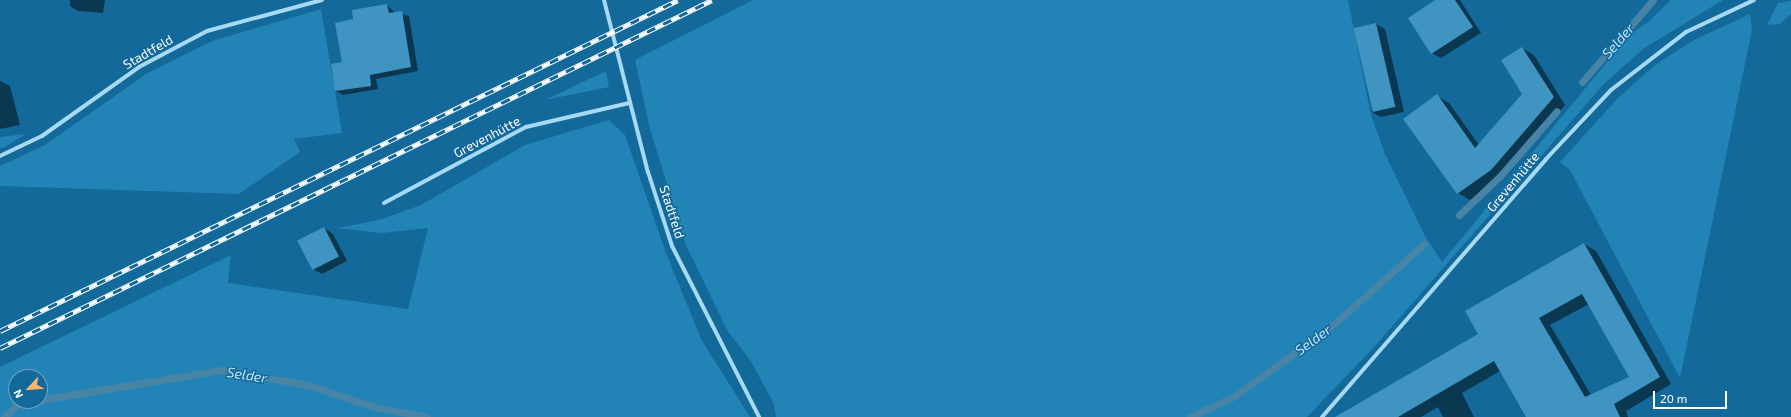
<!DOCTYPE html>
<html>
<head>
<meta charset="utf-8">
<style>
  body { margin:0 }
  #map { position:relative; width:1791px; height:417px; overflow:hidden; background:#136999; font-family:"Exo 2",sans-serif }
  div>[style] { position:absolute }
  [style*='--x'] { left:calc(var(--x)*1px); top:calc(var(--y)*1px); width:calc(var(--w)*1px); rotate:calc(var(--a)*1deg) }
  .green>* { inset:0; background:#2283b6 }
  .shadow>* { inset:0; background:#0007 }
  .stream>* { height:7px; margin:-3.5px; padding:0 3.5px; transform-origin:3.5px; border-radius:3.5px; background:#4884a5 }
  .building>* { inset:0; background:#4094c2; transform-origin:0 0 }
  .minor>* { height:4px; margin:-2px; padding:0 2px; transform-origin:2px; border-radius:2px; background:#a6d9f3 }
  .rail>* { height:4.5px; margin-top:-2.25px; transform-origin:0; background:repeating-linear-gradient(90deg,#136999 0 9px,#fff 0 18px); box-sizing:border-box; border-block:1px solid #fff }
  span { translate:-50% -50%; white-space:nowrap; text-align:center; line-height:1.15; -webkit-text-stroke:3px #136999; paint-order:stroke }
  .street-label { font-size:13px; color:#fff }
  .water-label { font-size:14px; color:#bee6fb; font-style:italic }
  .north { position:absolute; left:8px; top:369px; width:40px; height:40px; box-sizing:border-box; background:#136999; border:1px solid #71a5c2; border-radius:50%; rotate:244deg; font-size:11px; font-weight:700; line-height:16px; text-align:center; color:#fff }
  .north::after { content:''; display:block; margin:auto; width:14px; height:18px; background:#ffb468; clip-path:polygon(50% 0,100% 100%,50% 72%,0 100%) }
  .scale { position:absolute; left:1653px; top:391px; width:74px; height:18px; box-sizing:border-box; border:2px solid #fff; border-top:0; padding-left:5px; font-size:12px; line-height:14px; white-space:nowrap; color:#fff; -webkit-text-stroke:3px #136999; paint-order:stroke }
</style>
</head>
<body>
<div id="map">
  <div class="green">
    <div style="clip-path:polygon(753px 0,1348px 0,1371px 115px,1385px 154px,1425px 236px,1442px 262px,1630px 34px,1647px 23px,1671px 0,1723px 0,1643px 49px,1604px 84px,1375px 346px,1307px 417px,776px 417px,774px 404px,750px 360px,727px 330px,686px 245px,650px 129px,635px 60px)"></div>
    <div style="clip-path:polygon(1791px 1px,1791px 14px,1780px 24px,1767px 25px,1778px 3px)"></div>
    <div style="clip-path:polygon(321px 9px,342px 133px,294px 139px,300px 152px,239px 194px,0 186px,0 166px,45px 145px,146px 74px,212px 41px)"></div>
    <div style="clip-path:polygon(1750px 14px,1752px 30px,1680px 378px,1570px 170px,1560px 162px,1619px 97px,1655px 65px,1694px 40px)"></div>
    <div style="clip-path:polygon(606px 71px,609px 87px,545px 100px)"></div>
    <div style="clip-path:polygon(evenodd,609px 120px,625px 135px,666px 253px,702px 341px,750px 417px,0 417px,0 367px,231px 255px,228px 283px,408px 309px,428px 228px,382px 233px,337px 228px,379px 220px,421px 205px,525px 145px,609px 120px,16px 377px,40px 377px,40px 401px,16px 401px,16px 377px)"></div>
    <div style="clip-path:polygon(26px 134px,3px 148px,0 148px,0 137px)"></div>
  </div>
  <div class="shadow">
    <div style="clip-path:polygon(70px 0,105px 0,103px 13px,78px 11px,70px 6px)"></div>
    <div style="clip-path:polygon(1437px 0,1460px 0,1481px 33px,1441px 58px,1432px 53px)"></div>
    <div style="clip-path:polygon(387px 5px,395px 13px,409px 16px,418px 71px,376px 79px,378px 89px,343px 95px,336px 91px,354px 20px)"></div>
    <div style="clip-path:polygon(1376px 24px,1385px 29px,1404px 112px,1381px 117px,1372px 112px)"></div>
    <div style="clip-path:polygon(1522px 48px,1534px 55px,1565px 105px,1503px 176px,1470px 200px,1458px 193px,1437px 96px,1449px 103px,1479px 145px,1524px 94px)"></div>
    <div style="clip-path:polygon(0 81px,10px 86px,20px 125px,0 129px)"></div>
    <div style="clip-path:polygon(324px 228px,333px 234px,347px 261px,322px 274px,313px 269px)"></div>
    <div style="clip-path:polygon(evenodd,1584px 244px,1596px 251px,1671px 384px,1626px 411px,1628px 417px,1527px 417px,1500px 371px,1462px 393px,1474px 417px,1443px 417px,1438px 407px,1421px 417px,1359px 417px,1479px 334px,1584px 244px,1589px 304px,1630px 378px,1591px 395px,1550px 325px,1589px 304px)"></div>
  </div>
  <div class="stream">
    <div style="--x:1582;--y:82;--w:108;--a:-49.1"></div>
    <div style="--x:1459;--y:215;--w:57;--a:-43.6"></div>
    <div style="--x:1500;--y:176;--w:86;--a:-48.8"></div>
    <div style="--x:40;--y:400;--w:184;--a:-9.4"></div>
    <div style="--x:222;--y:370;--w:87;--a:9.9"></div>
    <div style="--x:308;--y:385;--w:70;--a:18.4"></div>
    <div style="--x:374;--y:407;--w:54;--a:10.7"></div>
    <div style="--x:4;--y:417;--w:21;--a:-43"></div>
    <div style="--x:19;--y:403;--w:13;--a:-9"></div>
    <div style="--x:1190;--y:417;--w:50;--a:-25"></div>
    <div style="--x:1235;--y:396;--w:122;--a:-36"></div>
    <div style="--x:1334;--y:324;--w:120;--a:-41.6"></div>
  </div>
  <div class="building">
    <div style="clip-path:polygon(1435px 0,1455px 0,1473px 27px,1431px 54px,1408px 18px)"></div>
    <div style="clip-path:polygon(387px 4px,389px 13px,402px 11px,411px 67px,370px 75px,371px 86px,335px 91px,331px 64px,342px 62px,335px 23px,353px 19px,352px 10px)"></div>
    <div style="left:1376px;top:23px;width:86px;height:23px;rotate:77deg"></div>
    <div style="clip-path:polygon(1522px 47px,1554px 97px,1491px 170px,1457px 194px,1403px 119px,1437px 94px,1475px 148px,1522px 94px,1501px 60px)"></div>
    <div style="left:324px;top:227px;width:33px;height:30px;rotate:63deg"></div>
    <div style="clip-path:polygon(evenodd,1584px 243px,1660px 377px,1614px 404px,1620px 417px,1526px 417px,1494px 361px,1398px 417px,1335px 417px,1478px 334px,1465px 311px,1584px 243px,1582px 294px,1629px 377px,1585px 397px,1539px 318px,1582px 294px)"></div>
  </div>
  <div class="minor">
    <div style="--x:604;--y:0;--w:178;--a:75.7"></div>
    <div style="--x:648;--y:172;--w:78;--a:72"></div>
    <div style="--x:672;--y:246;--w:192;--a:63"></div>
    <div style="--x:0;--y:156;--w:47;--a:-25.5"></div>
    <div style="--x:42;--y:136;--w:119;--a:-35.4"></div>
    <div style="--x:139;--y:67;--w:77;--a:-27.9"></div>
    <div style="--x:207;--y:31;--w:119;--a:-15.1"></div>
    <div style="--x:384;--y:203;--w:161;--a:-28.2"></div>
    <div style="--x:526;--y:127;--w:106;--a:-13.1"></div>
    <div style="--x:1322;--y:417;--w:342;--a:-49"></div>
    <div style="--x:1546;--y:159;--w:95;--a:-46.7"></div>
    <div style="--x:1611;--y:90;--w:95;--a:-37.7"></div>
    <div style="--x:1686;--y:32;--w:75;--a:-25.2"></div>
  </div>
  <div class="rail">
    <div style="--x:0;--y:331;--w:754;--a:-26.02"></div>
    <div style="--x:0;--y:348;--w:792;--a:-26.05"></div>
  </div>
  <div class="street-label">
    <span style="left:148px;top:52px;rotate:-30deg">Stadtfeld</span>
    <span style="left:487px;top:137px;rotate:-28deg">Grevenhütte</span>
    <span style="left:1513px;top:182px;rotate:-50deg">Grevenhütte</span>
    <span style="left:672px;top:212px;rotate:72deg">Stadtfeld</span>
  </div>
  <div class="water-label">
    <span style="left:1618px;top:41px;rotate:-49deg">Selder</span>
    <span style="left:1313px;top:340px;rotate:-36deg">Selder</span>
    <span style="left:247px;top:375px;rotate:9deg">Selder</span>
  </div>
  <div class="north">N</div>
  <div class="scale">20 m</div>
</div>
</body>
</html>
